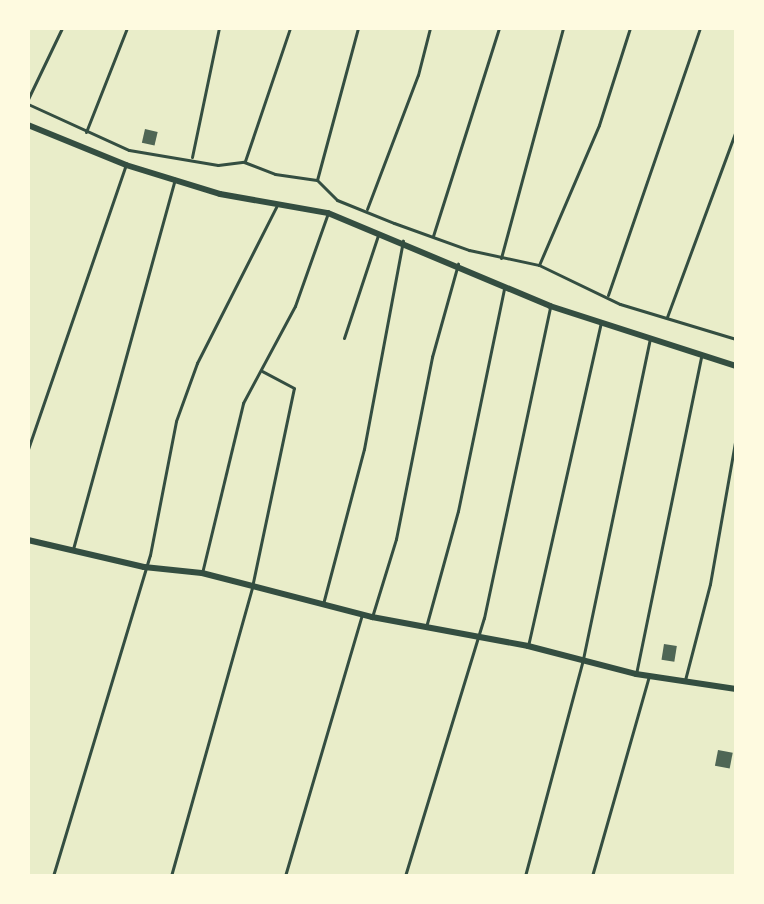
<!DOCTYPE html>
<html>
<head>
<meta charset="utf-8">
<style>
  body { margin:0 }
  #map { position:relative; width:764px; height:904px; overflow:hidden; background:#e9edc9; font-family:Inter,sans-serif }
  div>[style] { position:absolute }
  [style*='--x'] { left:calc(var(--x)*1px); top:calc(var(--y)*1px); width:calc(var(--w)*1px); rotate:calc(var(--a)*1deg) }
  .building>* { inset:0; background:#4f6655; transform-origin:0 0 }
  .service>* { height:3px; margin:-1.5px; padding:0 1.5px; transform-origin:1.5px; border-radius:1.5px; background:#344e41 }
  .minor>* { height:6px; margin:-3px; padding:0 3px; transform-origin:3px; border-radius:3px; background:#344e41 }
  span { translate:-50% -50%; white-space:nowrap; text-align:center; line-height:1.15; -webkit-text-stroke:6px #fefae0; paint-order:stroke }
  .frame { position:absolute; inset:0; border:30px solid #fefae0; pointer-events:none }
</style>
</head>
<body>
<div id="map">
  <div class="building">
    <div style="left:145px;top:129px;width:13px;height:14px;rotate:13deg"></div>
    <div style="left:664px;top:644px;width:13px;height:16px;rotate:9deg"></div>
    <div style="left:718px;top:750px;width:15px;height:16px;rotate:11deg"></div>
  </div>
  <div class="service">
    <div style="--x:28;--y:99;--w:79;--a:-64.4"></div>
    <div style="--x:28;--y:104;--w:111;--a:24.5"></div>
    <div style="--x:129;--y:150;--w:90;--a:9.6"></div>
    <div style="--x:218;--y:165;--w:26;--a:-7"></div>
    <div style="--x:244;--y:162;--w:33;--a:21"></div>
    <div style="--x:275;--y:174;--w:42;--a:8.1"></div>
    <div style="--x:317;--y:180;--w:28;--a:45"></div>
    <div style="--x:337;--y:200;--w:61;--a:22"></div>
    <div style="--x:394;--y:223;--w:80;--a:19.8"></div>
    <div style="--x:469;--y:250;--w:72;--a:12.1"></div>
    <div style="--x:539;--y:265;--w:152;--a:-66.8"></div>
    <div style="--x:599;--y:125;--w:102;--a:-72.3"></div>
    <div style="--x:86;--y:132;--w:112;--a:-68.5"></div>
    <div style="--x:192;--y:157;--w:132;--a:-78.2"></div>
    <div style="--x:245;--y:161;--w:140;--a:-71.3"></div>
    <div style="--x:317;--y:180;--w:157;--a:-74.9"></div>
    <div style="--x:367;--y:209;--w:143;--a:-69.2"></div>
    <div style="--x:418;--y:75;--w:49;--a:-75.7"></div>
    <div style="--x:433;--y:236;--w:218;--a:-72.4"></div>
    <div style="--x:501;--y:258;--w:238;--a:-74.9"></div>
    <div style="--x:539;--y:265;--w:90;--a:25.7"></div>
    <div style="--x:620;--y:304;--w:121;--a:16.8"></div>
    <div style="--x:608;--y:295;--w:282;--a:-71"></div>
    <div style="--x:667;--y:317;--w:199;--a:-69.7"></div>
    <div style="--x:344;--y:338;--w:108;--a:-71.7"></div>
    <div style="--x:28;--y:449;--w:300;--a:-71"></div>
    <div style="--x:73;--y:549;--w:384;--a:-74.6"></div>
    <div style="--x:202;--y:573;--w:175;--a:-76.4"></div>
    <div style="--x:243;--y:403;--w:110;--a:-61.8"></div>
    <div style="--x:295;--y:306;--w:99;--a:-70.5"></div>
    <div style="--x:323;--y:604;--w:160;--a:-75.2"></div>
    <div style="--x:364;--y:449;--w:212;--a:-79.4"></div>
    <div style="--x:372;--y:617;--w:82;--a:-72.9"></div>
    <div style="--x:396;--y:539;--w:186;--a:-78.8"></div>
    <div style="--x:432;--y:357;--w:97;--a:-74.4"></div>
    <div style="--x:426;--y:627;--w:120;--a:-74.6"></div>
    <div style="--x:458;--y:511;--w:228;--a:-78.3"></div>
    <div style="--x:528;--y:646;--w:332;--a:-77.3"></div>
    <div style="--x:636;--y:674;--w:324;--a:-78.4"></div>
    <div style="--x:685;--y:680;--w:99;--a:-75.4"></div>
    <div style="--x:710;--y:584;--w:149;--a:-80"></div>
    <div style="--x:53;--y:876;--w:335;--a:-73.2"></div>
    <div style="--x:150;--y:555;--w:136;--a:-79"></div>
    <div style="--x:176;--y:421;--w:62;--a:-70.1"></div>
    <div style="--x:197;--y:363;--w:175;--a:-63.1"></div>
    <div style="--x:171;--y:876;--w:300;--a:-74.3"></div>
    <div style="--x:252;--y:587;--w:203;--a:-78.1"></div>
    <div style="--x:294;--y:388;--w:36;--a:-152"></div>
    <div style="--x:285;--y:876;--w:273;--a:-73.6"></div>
    <div style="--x:405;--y:876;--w:270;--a:-73"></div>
    <div style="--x:484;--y:618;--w:318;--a:-78"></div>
    <div style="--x:525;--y:876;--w:225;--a:-75"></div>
    <div style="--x:583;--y:659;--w:327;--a:-78.2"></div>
    <div style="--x:592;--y:876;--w:208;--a:-74.1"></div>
  </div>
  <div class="minor">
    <div style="--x:28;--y:125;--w:106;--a:22.2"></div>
    <div style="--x:126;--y:165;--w:98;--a:17.1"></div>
    <div style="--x:220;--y:194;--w:110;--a:10"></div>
    <div style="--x:328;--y:213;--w:241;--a:22.7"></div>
    <div style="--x:550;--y:306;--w:195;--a:17.9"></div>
    <div style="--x:28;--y:540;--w:119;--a:13.1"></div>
    <div style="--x:144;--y:567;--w:58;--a:5.9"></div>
    <div style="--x:202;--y:573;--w:176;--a:14.5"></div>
    <div style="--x:372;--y:617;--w:159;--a:10.5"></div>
    <div style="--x:528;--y:646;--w:112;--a:14.5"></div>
    <div style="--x:636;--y:674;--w:101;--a:8.5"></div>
  </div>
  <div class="frame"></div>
</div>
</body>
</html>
